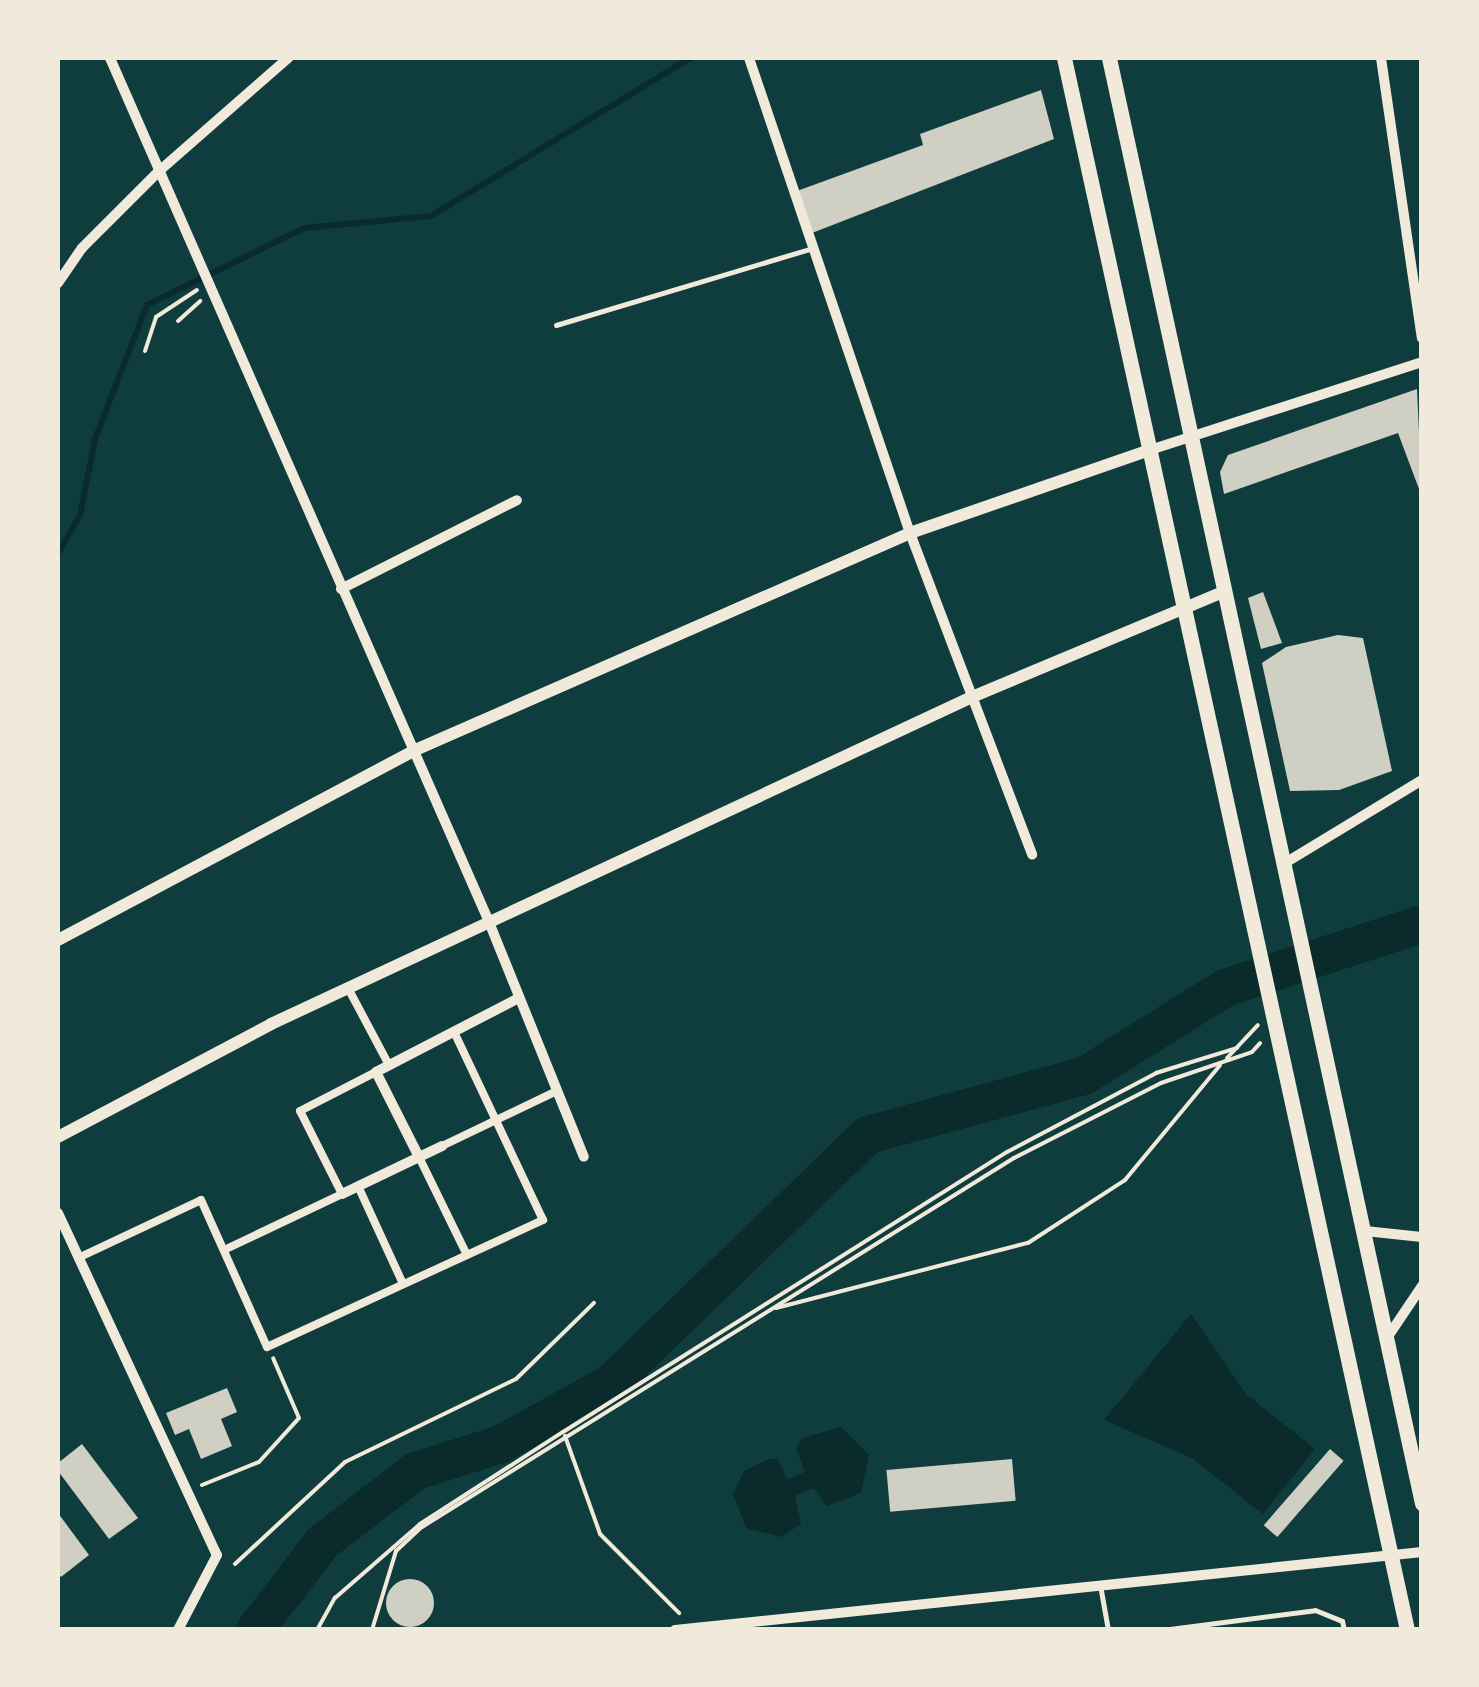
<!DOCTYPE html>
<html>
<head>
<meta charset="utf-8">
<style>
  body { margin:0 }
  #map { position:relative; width:1479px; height:1687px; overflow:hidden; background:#0f3d3e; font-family:"Playfair Display",serif }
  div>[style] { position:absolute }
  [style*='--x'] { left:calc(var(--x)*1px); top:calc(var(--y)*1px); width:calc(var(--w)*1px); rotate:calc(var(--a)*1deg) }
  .water>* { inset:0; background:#0a2a2b }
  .stream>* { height:6px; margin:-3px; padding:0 3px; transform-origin:3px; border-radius:3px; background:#0a2a2b }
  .river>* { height:38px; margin:-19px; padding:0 19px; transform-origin:19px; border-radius:19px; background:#0a2a2b }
  .building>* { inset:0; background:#cfcfc3; transform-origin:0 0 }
  .round { border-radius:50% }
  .path>* { height:4px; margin:-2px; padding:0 2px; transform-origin:2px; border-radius:2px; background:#f1e9da }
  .service>* { height:5px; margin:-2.5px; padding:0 2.5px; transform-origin:2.5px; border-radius:2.5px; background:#f1e9da }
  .pedestrian>* { height:8px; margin:-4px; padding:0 4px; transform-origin:4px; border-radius:4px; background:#f1e9da }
  .minor>* { height:10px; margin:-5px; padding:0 5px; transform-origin:5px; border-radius:5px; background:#f1e9da }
  .tertiary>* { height:12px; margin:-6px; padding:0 6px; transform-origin:6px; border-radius:6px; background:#f1e9da }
  .primary>* { height:15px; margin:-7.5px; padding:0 7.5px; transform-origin:7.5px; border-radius:7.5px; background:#f1e9da }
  span { translate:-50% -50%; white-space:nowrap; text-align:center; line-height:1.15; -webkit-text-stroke:10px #f1e9da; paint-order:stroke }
  .frame { position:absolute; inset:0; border:60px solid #f1e9da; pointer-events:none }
</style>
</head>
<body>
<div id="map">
  <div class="water">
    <div style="clip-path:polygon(1191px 1314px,1246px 1394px,1315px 1449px,1263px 1514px,1192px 1458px,1104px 1420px)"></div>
    <div style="clip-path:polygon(841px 1427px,869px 1455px,861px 1493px,827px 1506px,814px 1488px,795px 1496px,801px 1524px,781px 1537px,746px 1528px,733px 1494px,744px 1471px,769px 1459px,778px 1459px,787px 1479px,805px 1472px,796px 1448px,803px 1438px)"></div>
  </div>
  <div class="stream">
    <div style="--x:58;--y:553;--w:44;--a:-59.9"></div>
    <div style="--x:80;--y:515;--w:77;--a:-78.8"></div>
    <div style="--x:95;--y:439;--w:144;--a:-68.8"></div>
    <div style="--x:147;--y:305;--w:175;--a:-26.1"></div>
    <div style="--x:304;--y:228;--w:128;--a:-5.4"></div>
    <div style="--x:431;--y:216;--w:303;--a:-31.4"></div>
  </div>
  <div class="river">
    <div style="--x:255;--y:1630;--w:111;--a:-52.3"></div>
    <div style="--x:323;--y:1542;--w:117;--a:-37.4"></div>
    <div style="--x:416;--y:1471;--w:89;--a:-17.6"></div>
    <div style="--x:501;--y:1444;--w:126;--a:-29"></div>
    <div style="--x:611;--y:1383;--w:357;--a:-44"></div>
    <div style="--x:868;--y:1135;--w:224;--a:-15.3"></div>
    <div style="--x:1084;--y:1076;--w:166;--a:-32"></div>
    <div style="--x:1225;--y:988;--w:207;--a:-18"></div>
  </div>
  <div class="building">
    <div style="clip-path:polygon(1041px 90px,1054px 139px,812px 233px,797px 191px,923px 145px,920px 134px)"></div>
    <div style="clip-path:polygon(1417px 389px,1422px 497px,1398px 433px,1224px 494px,1220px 472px,1228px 455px)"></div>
    <div style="clip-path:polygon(1263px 592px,1282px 643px,1261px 649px,1248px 598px)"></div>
    <div style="clip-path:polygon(1338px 635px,1363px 638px,1392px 771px,1339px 790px,1290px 791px,1262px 663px,1286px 647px)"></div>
    <div style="clip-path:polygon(227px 1388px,237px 1412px,221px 1419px,232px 1446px,201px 1459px,189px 1429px,175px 1435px,166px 1413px)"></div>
    <div style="clip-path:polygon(82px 1444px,138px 1518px,109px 1539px,58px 1471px,58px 1463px)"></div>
    <div style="left:1330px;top:1449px;width:18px;height:101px;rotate:41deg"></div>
    <div style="left:1012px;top:1459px;width:42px;height:126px;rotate:85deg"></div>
    <div style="clip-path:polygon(58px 1513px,89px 1555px,61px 1577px,58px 1573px)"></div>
    <div class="round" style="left:386px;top:1579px;width:48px;height:48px"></div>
  </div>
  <div class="path">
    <div style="--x:178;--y:321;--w:30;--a:-42"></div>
    <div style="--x:145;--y:351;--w:36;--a:-72"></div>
    <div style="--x:156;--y:317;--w:49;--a:-33.4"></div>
    <div style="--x:1227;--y:1058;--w:45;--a:-46.8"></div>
    <div style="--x:776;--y:1308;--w:260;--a:-14.5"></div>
    <div style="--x:1028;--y:1243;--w:116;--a:-33"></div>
    <div style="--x:1125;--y:1180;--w:149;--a:-50.4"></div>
    <div style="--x:565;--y:1436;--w:104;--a:70.3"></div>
    <div style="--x:600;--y:1534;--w:112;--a:45"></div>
    <div style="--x:202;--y:1485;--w:61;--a:-22"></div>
    <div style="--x:259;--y:1462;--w:59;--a:-47.7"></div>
    <div style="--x:299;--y:1418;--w:65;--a:-113.4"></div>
    <div style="--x:235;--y:1564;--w:150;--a:-42.8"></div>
    <div style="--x:345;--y:1462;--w:190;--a:-25.9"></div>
    <div style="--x:516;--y:1379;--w:109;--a:-44.3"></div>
    <div style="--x:317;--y:1630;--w:37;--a:-61"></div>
    <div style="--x:335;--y:1598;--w:113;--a:-41"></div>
    <div style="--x:420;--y:1524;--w:170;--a:-32.8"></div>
    <div style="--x:563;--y:1432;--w:525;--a:-32.24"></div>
    <div style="--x:1007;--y:1152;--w:169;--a:-27.9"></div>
    <div style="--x:1156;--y:1073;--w:85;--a:-17.2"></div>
    <div style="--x:372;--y:1630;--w:83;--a:-73.1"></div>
    <div style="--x:396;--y:1551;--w:35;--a:-43"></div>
    <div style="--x:422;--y:1527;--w:698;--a:-31.94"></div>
    <div style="--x:1014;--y:1158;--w:165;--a:-27"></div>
    <div style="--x:1161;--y:1083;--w:96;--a:-18.8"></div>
    <div style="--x:1252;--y:1052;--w:12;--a:-48"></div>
  </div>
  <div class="service">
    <div style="--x:556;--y:325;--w:267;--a:-16.7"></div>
    <div style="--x:1100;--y:1585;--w:46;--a:79.9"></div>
    <div style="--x:1162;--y:1630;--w:154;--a:-7.4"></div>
    <div style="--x:1315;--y:1610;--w:29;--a:22"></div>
    <div style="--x:1342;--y:1621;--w:9;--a:77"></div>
  </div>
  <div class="pedestrian">
    <div style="--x:348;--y:988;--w:87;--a:62"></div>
    <div style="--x:442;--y:1146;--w:127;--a:-25.6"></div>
    <div style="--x:419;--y:1157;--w:109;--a:63.9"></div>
    <div style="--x:358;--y:1186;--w:108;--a:65.3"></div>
    <div style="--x:224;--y:1250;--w:131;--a:-25.4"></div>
    <div style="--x:342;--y:1194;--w:93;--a:-116.8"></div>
    <div style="--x:300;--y:1111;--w:85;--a:-27.2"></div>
    <div style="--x:78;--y:1258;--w:136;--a:-25.2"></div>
    <div style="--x:201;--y:1200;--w:161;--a:65.8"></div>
    <div style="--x:267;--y:1347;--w:304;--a:-24.7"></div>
    <div style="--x:543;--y:1220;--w:208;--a:-115.3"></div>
  </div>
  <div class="minor">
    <div style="--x:110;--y:58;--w:943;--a:66.31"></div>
    <div style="--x:489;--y:922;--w:253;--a:68"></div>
    <div style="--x:749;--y:58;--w:502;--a:71.28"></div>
    <div style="--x:910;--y:533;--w:344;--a:69.2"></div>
    <div style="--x:1381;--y:58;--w:283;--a:81.7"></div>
    <div style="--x:58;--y:283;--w:42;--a:-55.6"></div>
    <div style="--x:82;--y:248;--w:107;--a:-45"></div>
    <div style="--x:158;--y:172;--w:173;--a:-41.2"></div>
    <div style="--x:1150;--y:450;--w:286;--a:-17.9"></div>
    <div style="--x:341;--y:589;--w:197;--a:-26.8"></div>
    <div style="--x:1285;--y:863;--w:160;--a:-31.2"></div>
    <div style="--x:419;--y:1157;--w:95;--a:-116.8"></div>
    <div style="--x:376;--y:1072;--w:161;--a:-27.4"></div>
    <div style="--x:342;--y:1194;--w:111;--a:-25.6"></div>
    <div style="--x:58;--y:1213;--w:377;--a:65.1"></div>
    <div style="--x:217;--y:1555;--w:85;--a:117.5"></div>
    <div style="--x:1365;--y:1231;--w:57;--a:6"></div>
    <div style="--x:1387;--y:1338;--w:63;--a:-56.1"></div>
    <div style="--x:675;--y:1630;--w:751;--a:-5.96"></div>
  </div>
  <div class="tertiary">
    <div style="--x:58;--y:940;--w:402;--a:-28"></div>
    <div style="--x:413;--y:751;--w:543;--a:-23.68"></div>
    <div style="--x:910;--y:533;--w:254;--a:-19.1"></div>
    <div style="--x:58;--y:1137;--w:241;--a:-27.9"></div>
    <div style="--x:271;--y:1024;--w:774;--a:-25.01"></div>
    <div style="--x:972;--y:697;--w:274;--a:-22.7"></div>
  </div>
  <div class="primary">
    <div style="--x:1064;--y:58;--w:1609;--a:77.69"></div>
    <div style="--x:1109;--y:58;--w:1479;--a:77.78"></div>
  </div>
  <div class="frame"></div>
</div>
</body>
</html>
